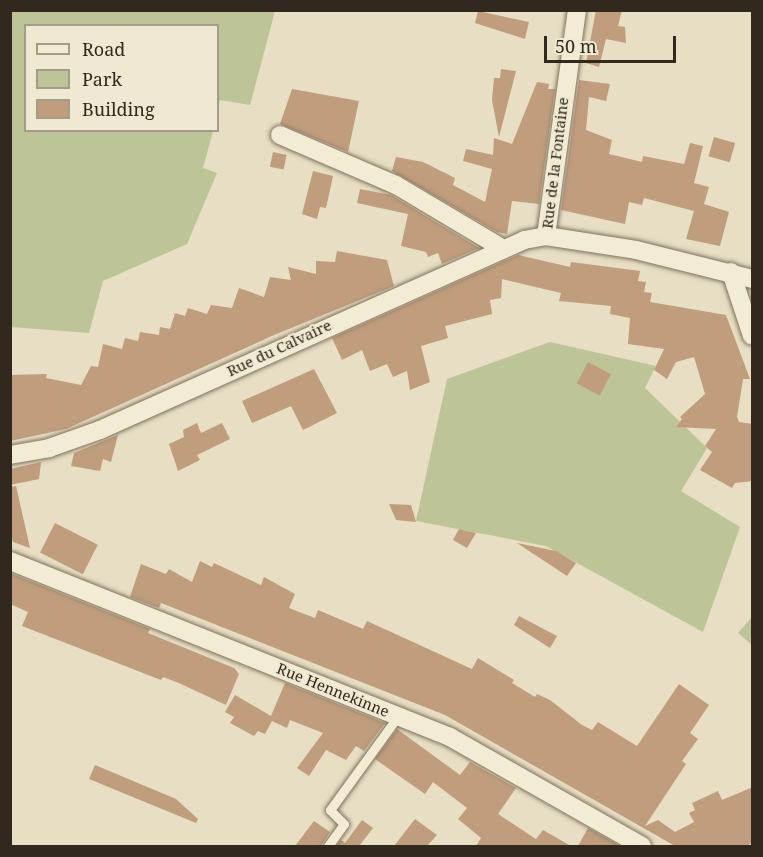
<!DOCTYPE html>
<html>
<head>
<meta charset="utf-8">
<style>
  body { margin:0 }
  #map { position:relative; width:763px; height:857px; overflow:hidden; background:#e7dec3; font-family:"Noto Serif",serif }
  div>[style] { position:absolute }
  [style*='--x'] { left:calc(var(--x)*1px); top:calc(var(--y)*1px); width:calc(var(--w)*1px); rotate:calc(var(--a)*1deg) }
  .green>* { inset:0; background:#bcc498 }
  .building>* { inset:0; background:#c09d7d; transform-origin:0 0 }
  .roads { filter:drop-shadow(0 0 2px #7f715c) drop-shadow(0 0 2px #7f715c) }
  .service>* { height:9px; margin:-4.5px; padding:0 4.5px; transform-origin:4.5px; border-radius:4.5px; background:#f3ecd5 }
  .minor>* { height:18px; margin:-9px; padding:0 9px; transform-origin:9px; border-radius:9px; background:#f3ecd5 }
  span { translate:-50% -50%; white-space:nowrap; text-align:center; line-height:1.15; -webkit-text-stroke:4.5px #f0e9d1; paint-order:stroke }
  .street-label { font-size:15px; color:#31281e }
  .frame { position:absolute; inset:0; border:12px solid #31281e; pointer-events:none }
  .legend { position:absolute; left:24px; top:24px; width:195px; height:108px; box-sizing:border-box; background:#f0e9d1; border:2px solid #a49c89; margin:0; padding:8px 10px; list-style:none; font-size:18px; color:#31281e }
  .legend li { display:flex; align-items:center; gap:12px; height:30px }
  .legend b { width:30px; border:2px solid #a49c89 }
  .scale { position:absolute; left:544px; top:36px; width:132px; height:27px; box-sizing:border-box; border:3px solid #31281e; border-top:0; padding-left:8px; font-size:18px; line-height:21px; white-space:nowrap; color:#31281e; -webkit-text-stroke:4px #f0e9d1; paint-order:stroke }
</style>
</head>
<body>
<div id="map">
  <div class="green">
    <div style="clip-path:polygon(10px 11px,275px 11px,250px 105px,220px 100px,218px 110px,218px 26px,26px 26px,26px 130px,213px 131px,203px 168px,217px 173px,187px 244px,103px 281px,89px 333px,11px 327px)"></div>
    <div style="clip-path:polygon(550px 342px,656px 366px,645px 388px,707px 448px,681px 491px,740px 527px,703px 632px,546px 546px,416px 521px,447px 379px)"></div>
    <div style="clip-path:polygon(752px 617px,752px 645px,738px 633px)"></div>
  </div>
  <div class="building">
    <div style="clip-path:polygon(596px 10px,622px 10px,618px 26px,625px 27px,626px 43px,606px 39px,599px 67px,586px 63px)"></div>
    <div style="clip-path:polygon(478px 11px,529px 22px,525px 39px,475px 23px)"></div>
    <div style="clip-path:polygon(501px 69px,516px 71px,499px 137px,492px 100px,494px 78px,500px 78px)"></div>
    <div style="clip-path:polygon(579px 80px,610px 84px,606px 101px,589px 97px,586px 130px,612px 140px,609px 154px,642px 162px,643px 156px,684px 164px,690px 143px,703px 146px,694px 183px,709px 187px,704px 204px,729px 212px,720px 246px,686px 239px,694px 211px,644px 198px,642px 205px,629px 202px,625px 224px,561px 210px)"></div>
    <div style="clip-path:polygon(537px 82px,549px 84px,548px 89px,555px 89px,539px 204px,512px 201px,507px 234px,497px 232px,392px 171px,396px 157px,423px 162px,455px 178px,453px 185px,485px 202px,492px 169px,463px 161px,466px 149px,493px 155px,494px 138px,512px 144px)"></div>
    <div style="clip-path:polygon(292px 89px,359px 101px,348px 152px,280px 124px)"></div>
    <div style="left:714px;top:137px;width:22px;height:20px;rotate:16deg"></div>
    <div style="left:273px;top:152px;width:14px;height:15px;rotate:12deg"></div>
    <div style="clip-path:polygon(313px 171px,333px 176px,326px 208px,320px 207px,317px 219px,302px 214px)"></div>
    <div style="clip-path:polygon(360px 189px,391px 195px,479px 248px,442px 264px,438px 253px,428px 257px,426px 252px,401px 246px,408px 214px,357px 203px)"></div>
    <div style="clip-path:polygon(337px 251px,387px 260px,394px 286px,274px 335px,66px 429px,10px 441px,10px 375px,47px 374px,46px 378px,81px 385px,91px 366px,98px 367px,103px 344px,122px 349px,125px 338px,138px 341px,140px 332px,159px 335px,160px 327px,170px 329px,175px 313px,185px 316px,188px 308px,207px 314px,211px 305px,232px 308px,239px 288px,264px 297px,270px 277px,291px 280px,288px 267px,316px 274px,316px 261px,335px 262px)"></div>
    <div style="clip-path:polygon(518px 255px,570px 267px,571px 262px,640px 271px,638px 281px,646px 282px,644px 292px,652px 293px,650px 302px,726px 315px,750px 379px,743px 379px,737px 417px,739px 422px,753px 424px,753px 481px,735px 483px,732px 488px,700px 470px,712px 452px,705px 446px,716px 429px,676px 427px,682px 419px,680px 417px,705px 394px,694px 357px,676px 362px,667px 379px,654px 370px,664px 349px,628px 344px,630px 318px,610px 314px,611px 306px,559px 301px,561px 293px,502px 279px,501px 298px,490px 300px,492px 314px,445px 326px,448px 338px,421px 346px,430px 382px,410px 390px,407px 371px,393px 377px,387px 364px,370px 371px,362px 350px,342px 360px,332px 338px)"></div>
    <div style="left:588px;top:362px;width:26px;height:24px;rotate:28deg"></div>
    <div style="clip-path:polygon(314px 369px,337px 413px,303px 430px,291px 406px,252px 423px,242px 401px)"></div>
    <div style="clip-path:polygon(197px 423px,201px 433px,222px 423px,230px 439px,197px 455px,200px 460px,178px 471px,169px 444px,184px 437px,183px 430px)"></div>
    <div style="clip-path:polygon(118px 435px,111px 462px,103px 459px,100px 471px,71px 466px,74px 453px)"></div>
    <div style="clip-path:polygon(41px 462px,39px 479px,10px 485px,10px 469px)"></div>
    <div style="clip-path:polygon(16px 486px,30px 548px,13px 542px,10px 530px,10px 487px)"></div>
    <div style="clip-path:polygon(389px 504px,411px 505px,416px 522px,396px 520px)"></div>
    <div style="left:55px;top:523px;width:48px;height:33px;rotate:27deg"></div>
    <div style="clip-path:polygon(459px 529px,476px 533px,467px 548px,453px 540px)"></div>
    <div style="clip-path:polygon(517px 543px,556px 551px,576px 563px,567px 576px)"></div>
    <div style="clip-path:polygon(200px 561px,212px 567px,214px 563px,261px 585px,264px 577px,295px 594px,289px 608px,315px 618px,318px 610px,363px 629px,367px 621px,472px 669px,478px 658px,514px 680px,512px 683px,535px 697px,537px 694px,550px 700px,582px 725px,592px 730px,598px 722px,637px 746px,679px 684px,709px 705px,690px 733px,698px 739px,682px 761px,686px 764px,645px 826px,658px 820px,675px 832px,694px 822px,689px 813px,695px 810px,692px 803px,718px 791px,722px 800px,753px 787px,753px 843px,745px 846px,675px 846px,445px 715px,161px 603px,159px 608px,130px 597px,141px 564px,166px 574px,169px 569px,192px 582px)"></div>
    <div style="clip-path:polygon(10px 573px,150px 629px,148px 633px,234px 668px,239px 674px,226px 705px,179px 683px,163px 677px,161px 680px,22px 626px,28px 612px,10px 604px)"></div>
    <div style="clip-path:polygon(519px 616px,557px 636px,550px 648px,514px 625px)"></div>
    <div style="clip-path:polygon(285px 683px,385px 723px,364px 751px,356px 746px,346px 760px,326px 750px,309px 776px,297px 768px,323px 733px,290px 720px,287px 728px,272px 721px,265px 734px,258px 731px,254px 736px,230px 723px,234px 717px,225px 712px,235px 695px,271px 716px)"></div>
    <div style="clip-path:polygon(397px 729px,460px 775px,470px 762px,516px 788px,498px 814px,536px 839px,543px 830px,571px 846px,476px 846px,481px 838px,458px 819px,467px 808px,433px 782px,425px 794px,375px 759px)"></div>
    <div style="clip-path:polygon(95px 765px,176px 799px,198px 819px,196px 823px,89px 779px)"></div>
    <div style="clip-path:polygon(415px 819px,437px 835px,427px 846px,394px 846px)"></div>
    <div style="clip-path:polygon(362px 820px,373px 828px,359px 846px,336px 846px,341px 840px,345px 843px)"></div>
    <div style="clip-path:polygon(314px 821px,330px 832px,321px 846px,295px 846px)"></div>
    <div style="clip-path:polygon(588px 828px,592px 830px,620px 846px,578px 846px)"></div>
  </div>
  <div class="roads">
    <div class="service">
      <div style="--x:328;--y:846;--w:27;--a:-54"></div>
      <div style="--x:344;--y:824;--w:20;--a:-135"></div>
      <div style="--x:330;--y:810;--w:116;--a:-54.1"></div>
    </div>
    <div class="minor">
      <div style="--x:280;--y:135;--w:126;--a:23.3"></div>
      <div style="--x:396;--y:185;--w:121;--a:30.8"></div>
      <div style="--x:546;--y:236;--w:228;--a:-82.2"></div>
      <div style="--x:731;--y:272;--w:67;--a:71.8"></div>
      <div style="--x:10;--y:455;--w:40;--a:-10"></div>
      <div style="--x:49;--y:448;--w:54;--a:-19.4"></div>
      <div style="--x:100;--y:430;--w:465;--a:-24.1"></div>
      <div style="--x:524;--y:240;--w:22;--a:-10"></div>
      <div style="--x:546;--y:236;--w:91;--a:8.8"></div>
      <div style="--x:636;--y:250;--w:120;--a:14"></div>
      <div style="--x:10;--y:561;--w:474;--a:21.8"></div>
      <div style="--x:450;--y:737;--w:221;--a:29.6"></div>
    </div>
  </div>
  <div class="street-label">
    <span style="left:555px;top:163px;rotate:-83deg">Rue de la Fontaine</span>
    <span style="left:279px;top:348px;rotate:-25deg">Rue du Calvaire</span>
    <span style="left:333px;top:690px;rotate:22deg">Rue Hennekinne</span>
  </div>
  <div class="frame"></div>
  <ul class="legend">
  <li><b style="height:8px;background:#f3ecd5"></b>Road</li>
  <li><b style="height:16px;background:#bcc498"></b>Park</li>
  <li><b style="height:16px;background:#c09d7d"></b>Building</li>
  </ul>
  <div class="scale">50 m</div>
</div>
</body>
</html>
